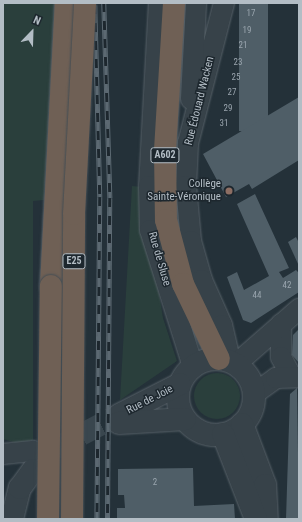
<!DOCTYPE html>
<html>
<head>
<meta charset="utf-8">
<style>
  body { margin:0 }
  #map { position:relative; width:302px; height:522px; overflow:hidden; background:#243139; font-family:"Roboto Condensed",sans-serif }
  div>[style] { position:absolute }
  [style*='--x'] { left:calc(var(--x)*1px); top:calc(var(--y)*1px); width:calc(var(--w)*1px); rotate:calc(var(--a)*1deg) }
  .green>* { inset:0; background:#2a3f3c }
  .round { border-radius:50% }
  .building>* { inset:0; background:#4f5e67; transform-origin:0 0 }
  .tertiary-tunnel>* { height:22px; margin-top:-11px; transform-origin:0; background:repeating-linear-gradient(90deg,#39464e 0 22px,transparent 0 33px) }
  .roads { filter:drop-shadow(0 0 1px #566067) drop-shadow(0 0 1px #566067) }
  .minor>* { height:20px; margin:-10px; padding:0 10px; transform-origin:10px; border-radius:10px; background:#374249 }
  .tertiary>* { height:22px; margin:-11px; padding:0 11px; transform-origin:11px; border-radius:11px; background:#374249 }
  .tertiary>.ring { margin:-11px; padding:0; box-sizing:content-box; background:none; border:22px solid #374249; border-radius:50% }
  .motorway>* { height:22px; margin:-11px; padding:0 11px; transform-origin:11px; border-radius:11px; background:#6f6055 }
  .rail>* { height:4.5px; margin-top:-2.25px; transform-origin:0; background:repeating-linear-gradient(90deg,#1d272e 0 9px,#5c6972 0 18px); box-sizing:border-box; border-block:1px solid #5c6972 }
  .bridges { filter:drop-shadow(0 0 1px #434d54) drop-shadow(0 0 1px #434d54) }
  .motorway-bridge>* { height:22px; margin:-11px; padding:0 11px; transform-origin:11px; border-radius:11px; background:#6f6055 }
  .dots>* { width:11px; height:11px; translate:-50% -50%; box-sizing:border-box; border:2px solid #1d272e; border-radius:50% }
  span { translate:-50% -50%; white-space:nowrap; text-align:center; line-height:1.15; -webkit-text-stroke:3px #1d272e; paint-order:stroke }
  .number-label { font-size:9px; color:#9aa5ae }
  .number-label span { -webkit-text-stroke-width:0 }
  .shield-label span { padding:1px 3px; background:#1d272e; border:1px solid; border-radius:3px; -webkit-text-stroke-width:0 }
  .shield-label { font-size:10px; color:#b3bdc5; font-weight:700 }
  .street-label { font-size:11px; color:#b3bdc5 }
  .poi-label { font-size:11px; color:#b3bdc5 }
  .right { translate:-100% -50%; text-align:right }
  .frame { position:absolute; inset:0; border:4px solid #b3bdc5; pointer-events:none }
  .north { position:absolute; left:12px; top:12px; width:40px; height:40px; -webkit-text-stroke:3px #1d272e; paint-order:stroke; rotate:23deg; font-size:11px; font-weight:700; line-height:16px; text-align:center; color:#b3bdc5 }
  .north::after { content:''; display:block; margin:auto; width:14px; height:18px; background:#b3bdc5; clip-path:polygon(50% 0,100% 100%,50% 72%,0 100%) }
</style>
</head>
<body>
<div id="map">
  <div class="green">
    <div style="clip-path:polygon(3px 3px,55px 3px,44px 200px,33px 201px,33px 440px,17px 443px,3px 439px)"></div>
    <div style="clip-path:polygon(132px 186px,142px 187px,163px 318px,177px 361px,120px 400px)"></div>
    <div class="round" style="left:194px;top:373px;width:46px;height:46px"></div>
  </div>
  <div class="building">
    <div style="left:239px;top:3px;width:29px;height:128px"></div>
    <div style="clip-path:polygon(299px 97px,299px 160px,252px 189px,249px 184px,226px 197px,203px 154px)"></div>
    <div style="clip-path:polygon(255px 194px,289px 268px,279px 272px,283px 278px,296px 270px,299px 273px,299px 292px,251px 323px,243px 320px,227px 277px,237px 272px,244px 290px,269px 276px,237px 204px)"></div>
    <div style="clip-path:polygon(296px 237px,299px 243px,299px 266px,288px 242px)"></div>
    <div style="clip-path:polygon(299px 329px,299px 363px,292px 355px,293px 335px)"></div>
    <div style="clip-path:polygon(297px 388px,299px 519px,286px 519px,290px 394px)"></div>
    <div style="clip-path:polygon(193px 468px,194px 506px,234px 504px,235px 519px,117px 519px,117px 508px,125px 508px,124px 495px,118px 495px,118px 469px)"></div>
  </div>
  <div class="tertiary-tunnel">
    <div style="--x:38;--y:464;--w:20;--a:-45"></div>
    <div style="--x:52;--y:450;--w:76;--a:-27.6"></div>
  </div>
  <div class="roads">
    <div class="minor">
      <div style="--x:159;--y:3;--w:183;--a:93.1"></div>
      <div style="--x:149;--y:186;--w:44;--a:88.7"></div>
      <div style="--x:150;--y:230;--w:143;--a:72.5"></div>
      <div style="--x:224;--y:3;--w:145;--a:104.4"></div>
      <div style="--x:188;--y:143;--w:43;--a:92.7"></div>
      <div style="--x:186;--y:186;--w:55;--a:84.8"></div>
      <div style="--x:191;--y:241;--w:41;--a:74.2"></div>
      <div style="--x:202;--y:280;--w:49;--a:66"></div>
      <div style="--x:222;--y:325;--w:37;--a:77"></div>
      <div style="--x:191;--y:99;--w:96;--a:-87"></div>
      <div style="--x:281;--y:324;--w:33;--a:90"></div>
      <div style="--x:281;--y:357;--w:21;--a:62"></div>
      <div style="--x:236;--y:364;--w:84;--a:-41.1"></div>
      <div style="--x:254;--y:394;--w:27;--a:-36"></div>
      <div style="--x:276;--y:378;--w:23;--a:-2"></div>
      <div style="--x:3;--y:454;--w:30;--a:-6"></div>
    </div>
    <div class="tertiary">
      <div class="ring" style="left:178px;top:359px;width:54px;height:54px"></div>
      <div style="--x:119;--y:415;--w:68;--a:-26.9"></div>
      <div style="--x:119;--y:423;--w:66;--a:-3.5"></div>
      <div style="--x:242;--y:424;--w:65;--a:69.3"></div>
      <div style="--x:265;--y:485;--w:34;--a:87"></div>
      <div style="--x:223;--y:434;--w:91;--a:68.8"></div>
      <div style="--x:12;--y:519;--w:32;--a:-76"></div>
      <div style="--x:20;--y:488;--w:22;--a:-54"></div>
    </div>
    <div class="motorway">
      <div style="--x:174;--y:3;--w:148;--a:93.5"></div>
      <div style="--x:165;--y:151;--w:69;--a:89.2"></div>
      <div style="--x:166;--y:220;--w:66;--a:75.1"></div>
      <div style="--x:183;--y:284;--w:83;--a:64.4"></div>
      <div style="--x:51;--y:286;--w:283;--a:-87"></div>
    </div>
  </div>
  <div class="rail">
    <div style="--x:104;--y:3;--w:195;--a:88.2"></div>
    <div style="--x:110;--y:198;--w:321;--a:90.4"></div>
    <div style="--x:95;--y:5;--w:192;--a:88.5"></div>
    <div style="--x:100;--y:197;--w:322;--a:90.5"></div>
  </div>
  <div class="bridges">
    <div class="motorway-bridge">
      <div style="--x:48;--y:519;--w:233;--a:-89.3"></div>
      <div style="--x:72;--y:519;--w:305;--a:-89.6"></div>
      <div style="--x:74;--y:214;--w:211;--a:-87"></div>
    </div>
  </div>
  <div class="dots">
    <div style="left:229px;top:191px;background:#8d6e63"></div>
  </div>
  <div class="number-label">
    <span style="left:251px;top:13px">17</span>
    <span style="left:247px;top:30px">19</span>
    <span style="left:243px;top:45px">21</span>
    <span style="left:238px;top:62px">23</span>
    <span style="left:236px;top:77px">25</span>
    <span style="left:232px;top:92px">27</span>
    <span style="left:228px;top:108px">29</span>
    <span style="left:224px;top:123px">31</span>
    <span style="left:287px;top:285px">42</span>
    <span style="left:257px;top:295px">44</span>
    <span style="left:155px;top:482px">2</span>
  </div>
  <div class="shield-label">
    <span style="left:165px;top:155px">A602</span>
    <span style="left:74px;top:261px">E25</span>
  </div>
  <div class="street-label">
    <span style="left:200px;top:101px;rotate:-76deg">Rue Édouard Wacken</span>
    <span style="left:159px;top:259px;rotate:74deg">Rue de Sluse</span>
    <span style="left:150px;top:400px;rotate:-27deg">Rue de Joie</span>
  </div>
  <div class="poi-label">
    <span class="right" style="left:221px;top:191px">Collège<br>Sainte-Véronique</span>
  </div>
  <div class="frame"></div>
  <div class="north">N</div>
</div>
</body>
</html>
